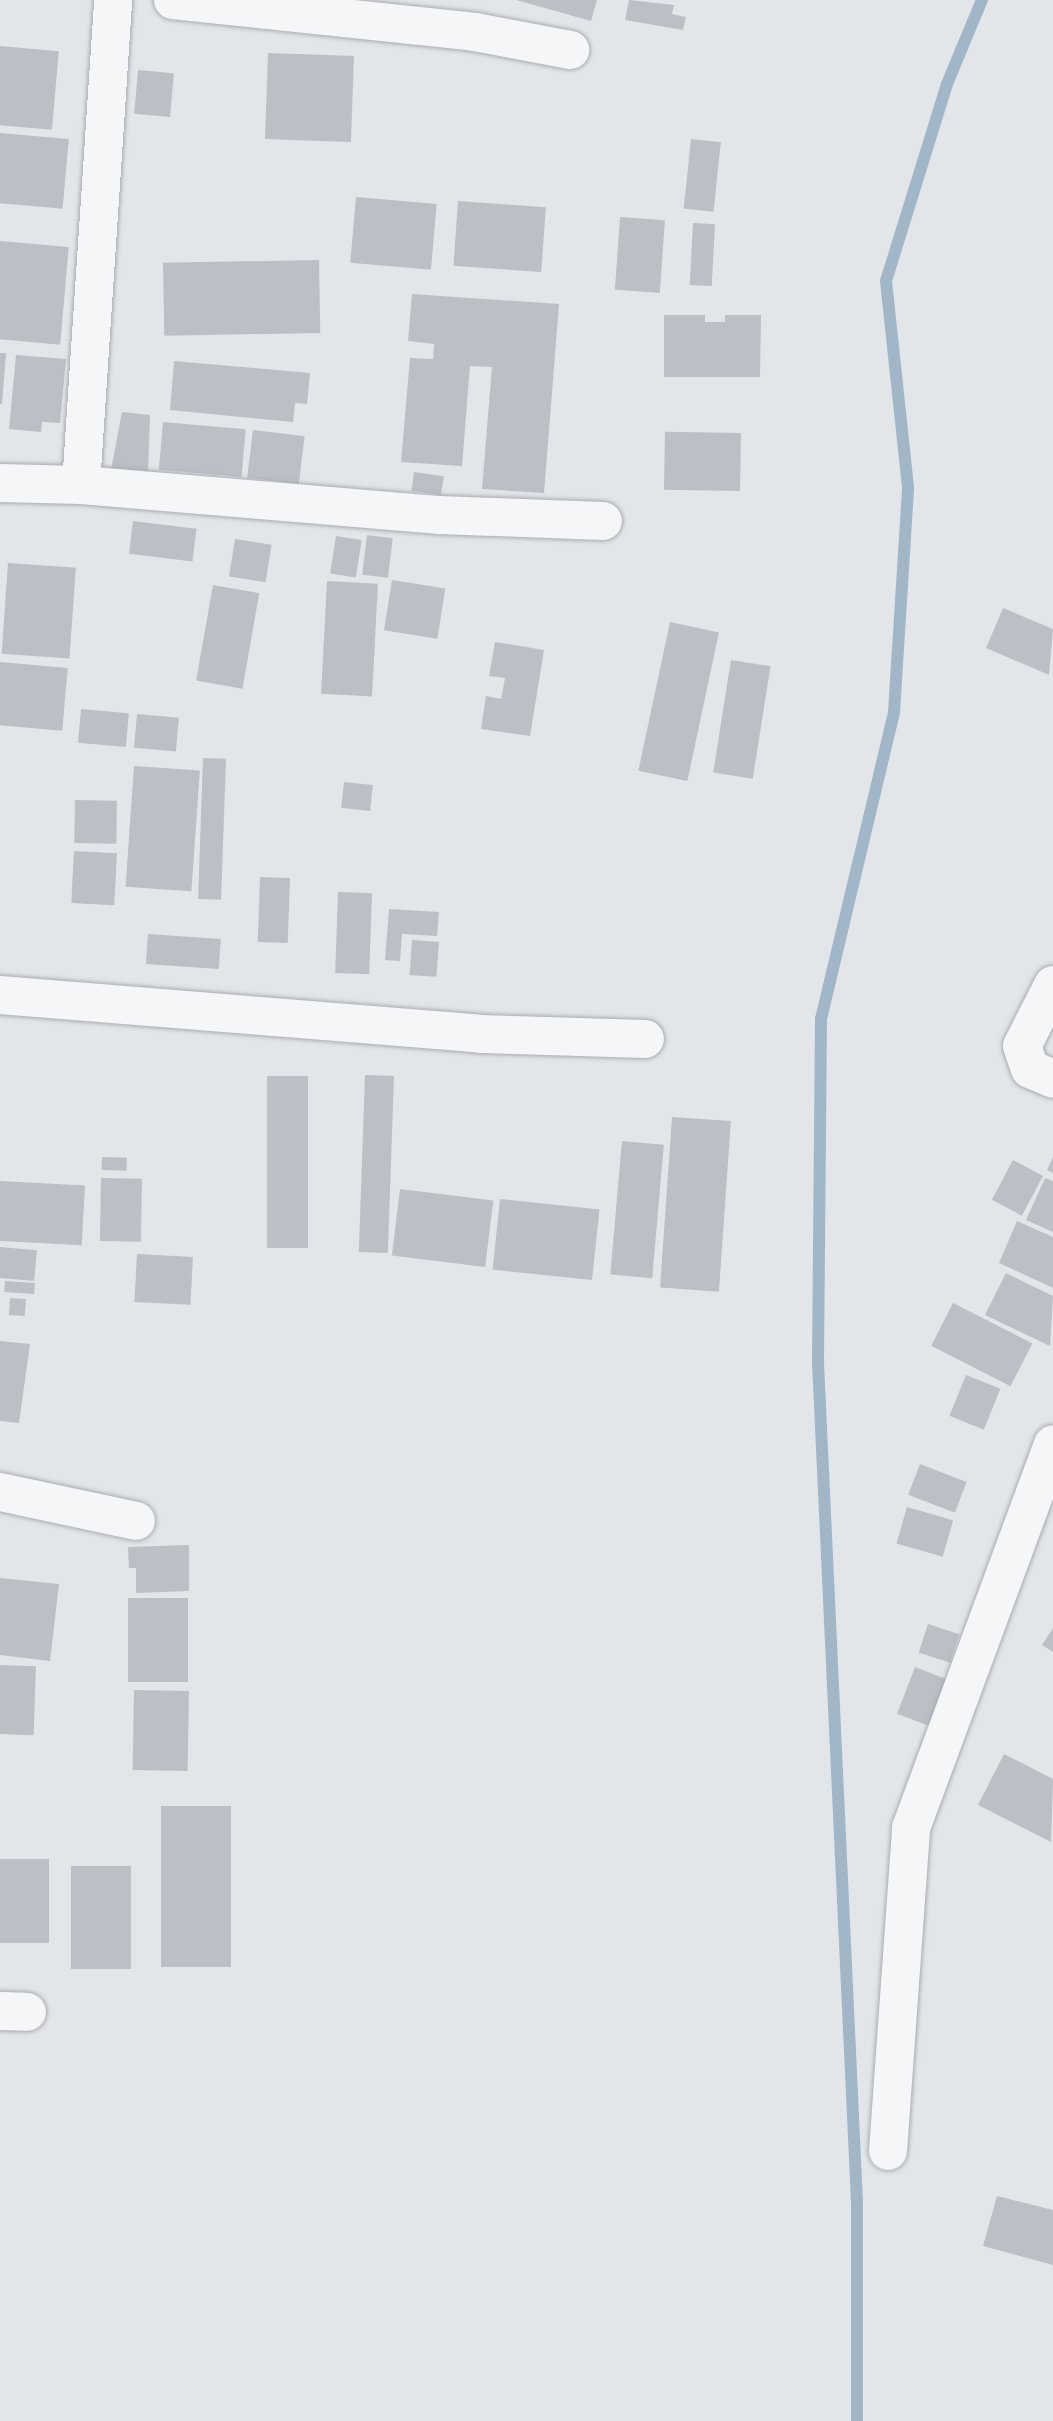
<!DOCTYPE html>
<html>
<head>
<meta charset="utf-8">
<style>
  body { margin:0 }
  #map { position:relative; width:1053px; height:2421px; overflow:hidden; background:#e3e6e9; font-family:Manrope,sans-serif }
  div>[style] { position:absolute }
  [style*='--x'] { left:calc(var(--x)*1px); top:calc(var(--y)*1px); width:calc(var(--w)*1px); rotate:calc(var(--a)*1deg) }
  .stream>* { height:12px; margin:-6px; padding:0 6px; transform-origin:6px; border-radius:6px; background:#a1b6c6 }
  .building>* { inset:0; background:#bac0c6; transform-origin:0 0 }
  .roads { filter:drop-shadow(0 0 2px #a8adb3) drop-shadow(0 0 2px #a8adb3) }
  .minor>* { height:38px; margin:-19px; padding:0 19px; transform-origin:19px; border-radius:19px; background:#f5f6f8 }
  span { translate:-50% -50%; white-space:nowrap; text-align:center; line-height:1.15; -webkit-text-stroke:5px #f2f5f7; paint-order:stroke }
</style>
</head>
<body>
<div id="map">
  <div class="stream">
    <div style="--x:857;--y:2421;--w:219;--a:-90"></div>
    <div style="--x:857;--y:2202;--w:841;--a:-92.66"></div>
    <div style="--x:818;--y:1362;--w:343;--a:-89.5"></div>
    <div style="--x:821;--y:1019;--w:316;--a:-76.6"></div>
    <div style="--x:894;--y:712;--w:225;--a:-86.4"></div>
    <div style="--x:908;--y:487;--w:207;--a:-96.1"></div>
    <div style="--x:886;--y:281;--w:206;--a:-72.8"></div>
    <div style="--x:947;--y:84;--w:91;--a:-67.4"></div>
  </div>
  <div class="building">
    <div style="clip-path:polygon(516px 0,597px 0,591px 21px)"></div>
    <div style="clip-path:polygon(629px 0,674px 5px,672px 14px,686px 17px,683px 30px,625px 20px)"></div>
    <div style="left:0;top:46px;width:59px;height:79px;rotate:5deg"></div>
    <div style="left:268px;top:53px;width:86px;height:86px;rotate:2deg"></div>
    <div style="left:138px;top:70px;width:36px;height:44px;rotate:5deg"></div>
    <div style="left:0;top:133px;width:69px;height:70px;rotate:5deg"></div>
    <div style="left:691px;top:139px;width:30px;height:70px;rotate:6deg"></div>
    <div style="left:356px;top:197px;width:81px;height:66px;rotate:5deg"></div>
    <div style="left:458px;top:201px;width:88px;height:65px;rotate:4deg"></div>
    <div style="left:620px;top:217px;width:45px;height:73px;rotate:4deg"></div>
    <div style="left:693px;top:223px;width:22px;height:62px;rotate:3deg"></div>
    <div style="left:0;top:241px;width:69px;height:98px;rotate:5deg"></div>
    <div style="left:319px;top:260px;width:73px;height:156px;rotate:89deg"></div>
    <div style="clip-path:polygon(412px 294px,559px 304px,544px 493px,482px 489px,492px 367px,470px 366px,462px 466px,401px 462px,410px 358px,433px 359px,434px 344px,408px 341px)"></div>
    <div style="clip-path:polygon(664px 315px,705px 315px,705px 322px,725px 322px,725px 315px,761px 315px,760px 377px,664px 377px)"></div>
    <div style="clip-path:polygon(0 353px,6px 353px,2px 404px,0 404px)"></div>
    <div style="clip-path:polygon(16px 355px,66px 359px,60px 423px,42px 422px,41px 432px,9px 429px)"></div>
    <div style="clip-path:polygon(174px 361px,310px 373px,307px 404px,295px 403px,293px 422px,170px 410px)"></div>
    <div style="clip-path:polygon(122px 412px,150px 415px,148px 472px,111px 470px)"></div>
    <div style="left:163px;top:422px;width:83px;height:48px;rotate:5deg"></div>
    <div style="left:253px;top:430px;width:52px;height:48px;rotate:7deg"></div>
    <div style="left:741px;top:433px;width:58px;height:76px;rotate:91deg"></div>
    <div style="left:414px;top:472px;width:30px;height:19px;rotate:8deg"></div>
    <div style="left:133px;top:521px;width:64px;height:33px;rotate:7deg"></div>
    <div style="left:367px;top:535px;width:26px;height:40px;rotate:7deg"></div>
    <div style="left:336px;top:536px;width:26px;height:38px;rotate:9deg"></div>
    <div style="left:235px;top:539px;width:37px;height:38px;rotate:9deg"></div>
    <div style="left:8px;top:563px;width:68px;height:91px;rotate:4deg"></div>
    <div style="left:392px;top:580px;width:54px;height:51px;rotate:9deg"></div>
    <div style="left:327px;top:581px;width:51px;height:113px;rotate:3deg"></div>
    <div style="left:213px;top:585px;width:47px;height:97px;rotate:10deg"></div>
    <div style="clip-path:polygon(1003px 608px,1053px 629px,1049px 675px,986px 648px)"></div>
    <div style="left:670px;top:622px;width:50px;height:152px;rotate:12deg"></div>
    <div style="clip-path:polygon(495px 642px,544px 650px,530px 736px,481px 729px,486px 696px,501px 699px,505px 678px,489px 676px)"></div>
    <div style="left:731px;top:660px;width:40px;height:114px;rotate:9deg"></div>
    <div style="left:0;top:662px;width:68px;height:63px;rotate:5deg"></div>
    <div style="left:81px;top:709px;width:48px;height:34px;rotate:5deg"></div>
    <div style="left:137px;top:714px;width:42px;height:34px;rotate:5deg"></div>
    <div style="left:203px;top:758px;width:23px;height:141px;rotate:2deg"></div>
    <div style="left:134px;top:766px;width:66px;height:121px;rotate:4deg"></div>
    <div style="left:344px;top:782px;width:29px;height:26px;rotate:6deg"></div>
    <div style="left:75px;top:800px;width:42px;height:43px;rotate:1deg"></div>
    <div style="left:74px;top:851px;width:43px;height:52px;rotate:3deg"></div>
    <div style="left:260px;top:877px;width:30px;height:65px;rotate:2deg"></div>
    <div style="left:338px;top:892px;width:34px;height:81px;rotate:2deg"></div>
    <div style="clip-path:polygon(389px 909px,439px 912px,437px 936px,402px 934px,400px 961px,385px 960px)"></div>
    <div style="left:148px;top:934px;width:73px;height:30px;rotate:4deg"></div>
    <div style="left:412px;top:940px;width:27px;height:35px;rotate:4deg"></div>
    <div style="left:365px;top:1075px;width:29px;height:177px;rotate:2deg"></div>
    <div style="left:267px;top:1076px;width:41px;height:172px"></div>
    <div style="left:672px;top:1117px;width:59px;height:171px;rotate:4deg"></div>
    <div style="left:622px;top:1141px;width:42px;height:134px;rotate:5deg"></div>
    <div style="left:102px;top:1157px;width:25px;height:13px;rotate:2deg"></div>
    <div style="clip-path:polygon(1053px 1157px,1053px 1173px,1047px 1170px)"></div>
    <div style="left:1013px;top:1160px;width:34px;height:45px;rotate:28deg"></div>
    <div style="left:101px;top:1178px;width:41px;height:63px;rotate:1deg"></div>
    <div style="clip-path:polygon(1045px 1178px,1053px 1181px,1053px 1232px,1026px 1220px)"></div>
    <div style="left:0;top:1181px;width:85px;height:60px;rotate:3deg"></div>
    <div style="left:400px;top:1189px;width:94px;height:67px;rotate:7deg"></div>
    <div style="left:500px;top:1199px;width:100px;height:71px;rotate:6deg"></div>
    <div style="clip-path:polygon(1017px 1221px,1053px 1237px,1053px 1288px,999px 1263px)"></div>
    <div style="left:0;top:1247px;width:37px;height:31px;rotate:5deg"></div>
    <div style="left:137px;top:1254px;width:56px;height:48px;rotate:3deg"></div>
    <div style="clip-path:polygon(1006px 1273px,1053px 1296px,1050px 1346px,985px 1315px)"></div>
    <div style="left:5px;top:1281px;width:30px;height:11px;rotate:4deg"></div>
    <div style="left:10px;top:1298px;width:16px;height:17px;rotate:4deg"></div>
    <div style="left:953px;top:1303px;width:89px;height:48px;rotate:27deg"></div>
    <div style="clip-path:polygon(0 1341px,30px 1344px,19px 1423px,0 1421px)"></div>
    <div style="left:966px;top:1375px;width:37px;height:44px;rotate:22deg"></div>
    <div style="left:920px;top:1464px;width:50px;height:33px;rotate:21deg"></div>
    <div style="left:907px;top:1507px;width:48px;height:38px;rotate:16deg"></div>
    <div style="clip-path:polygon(189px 1545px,189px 1591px,136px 1593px,136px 1568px,129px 1568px,128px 1547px)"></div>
    <div style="clip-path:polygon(0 1578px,59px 1584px,50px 1661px,0 1655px)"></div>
    <div style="left:188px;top:1598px;width:84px;height:60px;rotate:90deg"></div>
    <div style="left:928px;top:1624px;width:33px;height:30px;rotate:18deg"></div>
    <div style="clip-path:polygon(1053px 1628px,1053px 1652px,1042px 1645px)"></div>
    <div style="left:0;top:1665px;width:36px;height:69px;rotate:2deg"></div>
    <div style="left:915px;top:1667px;width:36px;height:50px;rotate:21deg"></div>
    <div style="left:134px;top:1690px;width:55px;height:80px;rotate:1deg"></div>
    <div style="clip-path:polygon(1004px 1754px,1053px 1779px,1051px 1842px,978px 1805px)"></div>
    <div style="left:161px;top:1806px;width:70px;height:161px"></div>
    <div style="left:0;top:1859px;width:49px;height:84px"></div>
    <div style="left:71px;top:1866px;width:60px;height:103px"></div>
    <div style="clip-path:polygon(997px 2196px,1053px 2210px,1053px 2265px,983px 2246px)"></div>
  </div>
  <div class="roads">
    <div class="minor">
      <div style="--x:173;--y:0;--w:304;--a:6"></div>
      <div style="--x:475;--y:32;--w:97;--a:10.7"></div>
      <div style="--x:0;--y:483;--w:81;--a:1.4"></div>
      <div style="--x:81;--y:485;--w:360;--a:4.8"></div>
      <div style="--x:440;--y:515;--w:163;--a:2.1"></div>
      <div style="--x:81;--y:485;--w:486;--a:-86.2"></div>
      <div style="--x:1053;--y:985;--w:68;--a:116.9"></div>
      <div style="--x:1022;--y:1046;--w:24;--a:71"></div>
      <div style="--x:1030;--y:1069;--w:25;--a:23"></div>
      <div style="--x:0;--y:995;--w:482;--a:4.6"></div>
      <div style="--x:480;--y:1034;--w:165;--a:1.7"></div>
      <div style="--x:0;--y:1492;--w:139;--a:12"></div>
      <div style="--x:0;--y:2011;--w:27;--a:2"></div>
      <div style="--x:888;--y:2151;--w:324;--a:-85.9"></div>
      <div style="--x:911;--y:1828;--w:409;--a:-69.7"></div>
    </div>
  </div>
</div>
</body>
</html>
